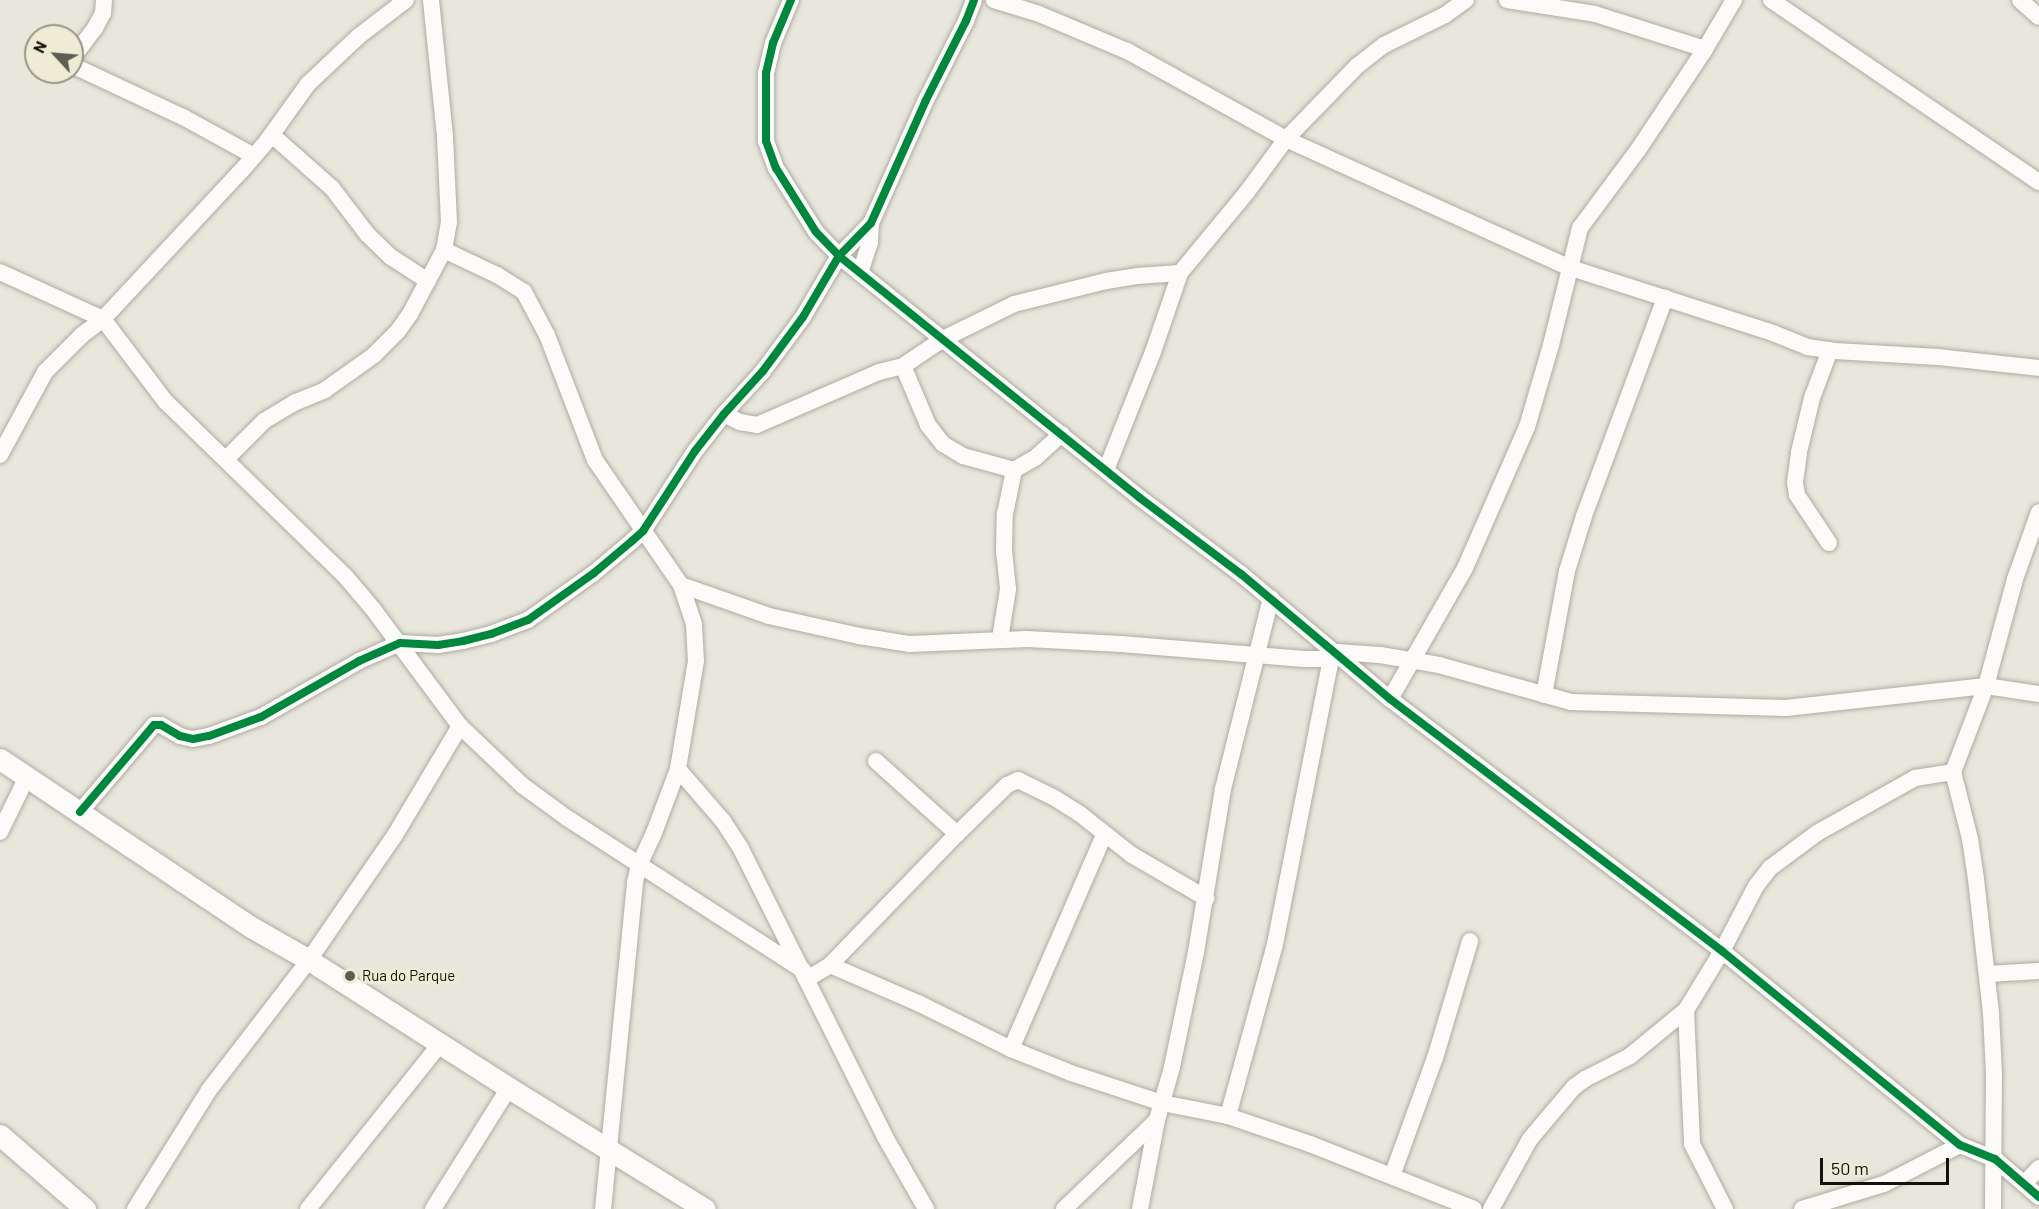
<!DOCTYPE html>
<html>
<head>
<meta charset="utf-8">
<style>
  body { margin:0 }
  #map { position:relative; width:2039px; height:1209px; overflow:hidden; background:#e9e7db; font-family:Barlow,sans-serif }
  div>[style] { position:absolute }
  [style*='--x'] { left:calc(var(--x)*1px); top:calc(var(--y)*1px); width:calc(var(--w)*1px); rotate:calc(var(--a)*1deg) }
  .roads { filter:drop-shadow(0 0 2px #adaca2) drop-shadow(0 0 2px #adaca2) }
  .minor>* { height:16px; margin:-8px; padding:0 8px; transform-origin:8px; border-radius:8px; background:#fcfbfa }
  .tertiary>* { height:21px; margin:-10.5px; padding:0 10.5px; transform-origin:10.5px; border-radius:10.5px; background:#fcfbfa }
  .cycleway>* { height:8px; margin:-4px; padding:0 4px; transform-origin:4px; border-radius:4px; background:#00873e }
  .dots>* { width:16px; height:16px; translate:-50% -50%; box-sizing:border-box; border:3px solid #efecd5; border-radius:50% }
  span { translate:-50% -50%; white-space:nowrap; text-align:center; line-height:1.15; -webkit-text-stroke:6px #efecd5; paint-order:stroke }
  .poi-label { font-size:15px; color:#13120a }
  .left { translate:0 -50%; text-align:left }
  .north { position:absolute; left:24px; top:24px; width:60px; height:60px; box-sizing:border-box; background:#efecd5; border:2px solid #979584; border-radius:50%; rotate:296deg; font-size:16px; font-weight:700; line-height:24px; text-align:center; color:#13120a }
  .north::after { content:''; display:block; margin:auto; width:21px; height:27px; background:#5e5d53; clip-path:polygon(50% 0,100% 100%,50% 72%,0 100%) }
  .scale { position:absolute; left:1820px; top:1158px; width:129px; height:27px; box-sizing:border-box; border:3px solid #13120a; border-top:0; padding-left:8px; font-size:18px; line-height:21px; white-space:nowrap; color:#13120a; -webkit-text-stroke:4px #efecd5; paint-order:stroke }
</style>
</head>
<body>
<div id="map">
  <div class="roads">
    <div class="minor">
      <div style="--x:104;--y:0;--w:13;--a:94"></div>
      <div style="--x:103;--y:13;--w:17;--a:118"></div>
      <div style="--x:95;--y:28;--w:36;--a:127"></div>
      <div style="--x:73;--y:57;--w:9;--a:84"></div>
      <div style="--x:74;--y:66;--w:120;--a:25.1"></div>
      <div style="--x:183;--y:117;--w:81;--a:28.8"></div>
      <div style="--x:791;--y:0;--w:47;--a:112.7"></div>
      <div style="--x:773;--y:43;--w:31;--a:103"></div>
      <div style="--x:766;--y:73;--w:68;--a:90"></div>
      <div style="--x:766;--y:141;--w:29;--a:70"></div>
      <div style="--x:776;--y:168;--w:75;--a:58"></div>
      <div style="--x:816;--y:232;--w:33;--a:46"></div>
      <div style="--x:839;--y:256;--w:386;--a:38.8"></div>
      <div style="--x:1140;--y:498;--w:126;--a:37"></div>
      <div style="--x:1241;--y:574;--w:194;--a:40"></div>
      <div style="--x:1390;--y:699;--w:417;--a:37.2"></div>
      <div style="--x:1722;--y:951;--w:307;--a:39.2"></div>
      <div style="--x:1960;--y:1145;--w:38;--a:22"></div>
      <div style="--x:1995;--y:1159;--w:58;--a:40.8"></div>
      <div style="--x:994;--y:0;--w:47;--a:17.3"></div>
      <div style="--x:1039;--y:14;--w:95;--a:22.8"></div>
      <div style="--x:1127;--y:51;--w:182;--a:29"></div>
      <div style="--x:1286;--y:139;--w:313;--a:24.4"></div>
      <div style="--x:1571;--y:268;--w:212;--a:17.8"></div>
      <div style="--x:1773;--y:333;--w:37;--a:22"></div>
      <div style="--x:1807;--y:347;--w:28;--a:8"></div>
      <div style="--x:1835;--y:351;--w:103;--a:3.3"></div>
      <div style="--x:1938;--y:357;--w:102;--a:6.2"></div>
      <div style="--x:1507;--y:0;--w:89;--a:9"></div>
      <div style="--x:1595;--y:14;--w:115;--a:17.7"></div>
      <div style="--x:1771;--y:0;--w:324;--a:34.2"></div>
      <div style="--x:2020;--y:0;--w:25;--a:42"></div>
      <div style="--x:272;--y:135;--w:80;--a:41.5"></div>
      <div style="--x:332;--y:188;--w:58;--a:52.7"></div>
      <div style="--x:367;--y:234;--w:33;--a:44"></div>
      <div style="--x:391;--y:257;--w:44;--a:33"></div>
      <div style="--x:444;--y:250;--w:59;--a:25.3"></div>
      <div style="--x:497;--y:275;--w:32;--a:32"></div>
      <div style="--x:524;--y:292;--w:49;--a:61.9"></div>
      <div style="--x:547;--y:335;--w:134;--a:69"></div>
      <div style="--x:595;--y:460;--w:152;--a:55.5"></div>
      <div style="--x:681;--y:585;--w:41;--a:71.6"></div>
      <div style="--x:694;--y:624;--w:37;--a:87"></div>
      <div style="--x:696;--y:661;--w:109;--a:99.5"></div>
      <div style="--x:678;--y:769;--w:68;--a:110.6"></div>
      <div style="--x:654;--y:833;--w:35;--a:115"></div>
      <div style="--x:639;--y:865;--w:18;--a:103"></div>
      <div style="--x:635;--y:883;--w:328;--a:95.6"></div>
      <div style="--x:0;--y:272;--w:113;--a:24.5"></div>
      <div style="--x:103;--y:319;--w:103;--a:52.9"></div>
      <div style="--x:165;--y:401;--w:251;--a:44.2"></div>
      <div style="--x:345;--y:576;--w:43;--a:49.7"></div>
      <div style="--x:373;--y:609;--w:146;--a:53.4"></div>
      <div style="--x:460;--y:726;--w:86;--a:43.6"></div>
      <div style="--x:522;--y:785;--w:56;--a:36.3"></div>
      <div style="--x:567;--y:818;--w:281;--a:32.8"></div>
      <div style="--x:860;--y:273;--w:33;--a:-72"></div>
      <div style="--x:870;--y:242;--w:19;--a:-87"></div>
      <div style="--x:903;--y:366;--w:64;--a:67"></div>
      <div style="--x:928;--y:425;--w:24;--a:52"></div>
      <div style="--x:943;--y:444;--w:23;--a:31"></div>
      <div style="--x:963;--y:456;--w:53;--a:15.4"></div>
      <div style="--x:1014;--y:470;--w:24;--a:-30"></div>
      <div style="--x:1035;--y:458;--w:36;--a:-42"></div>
      <div style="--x:724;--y:414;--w:18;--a:27"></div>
      <div style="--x:740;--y:422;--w:17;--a:10"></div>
      <div style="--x:757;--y:425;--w:133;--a:-23.5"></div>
      <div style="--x:879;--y:372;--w:25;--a:-14"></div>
      <div style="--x:903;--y:366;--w:48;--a:-34"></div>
      <div style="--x:943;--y:339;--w:79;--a:-26.2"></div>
      <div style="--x:1014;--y:304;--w:95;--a:-14"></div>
      <div style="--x:1106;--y:281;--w:31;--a:-9"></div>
      <div style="--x:1137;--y:276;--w:43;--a:-4"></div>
      <div style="--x:0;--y:455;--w:94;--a:-61.5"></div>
      <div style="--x:45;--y:372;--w:52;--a:-45"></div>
      <div style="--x:82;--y:335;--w:26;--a:-37"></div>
      <div style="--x:103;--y:319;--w:204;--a:-47"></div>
      <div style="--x:242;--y:170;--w:38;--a:-49"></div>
      <div style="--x:267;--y:141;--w:70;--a:-54.3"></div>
      <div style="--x:308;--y:84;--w:70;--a:-43.3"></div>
      <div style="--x:359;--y:36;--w:59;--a:-37.5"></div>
      <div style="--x:226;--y:459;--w:54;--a:-45"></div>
      <div style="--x:264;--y:421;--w:37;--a:-31"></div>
      <div style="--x:296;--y:402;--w:31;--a:-22"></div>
      <div style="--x:325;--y:390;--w:60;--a:-35.5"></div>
      <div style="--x:374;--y:355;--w:34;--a:-45"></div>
      <div style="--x:398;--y:331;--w:21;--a:-55"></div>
      <div style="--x:410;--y:314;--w:72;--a:-62"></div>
      <div style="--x:444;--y:250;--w:28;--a:-80"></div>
      <div style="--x:449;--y:222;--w:86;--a:-92.7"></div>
      <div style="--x:445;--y:136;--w:137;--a:-95.9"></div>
      <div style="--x:1106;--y:470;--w:127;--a:-68.3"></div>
      <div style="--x:1153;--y:352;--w:83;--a:-71.1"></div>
      <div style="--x:1180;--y:273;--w:105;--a:-50.4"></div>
      <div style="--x:1247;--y:192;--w:66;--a:-53.7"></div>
      <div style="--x:1286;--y:139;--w:102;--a:-45.8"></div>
      <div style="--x:1357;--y:66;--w:34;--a:-38"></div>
      <div style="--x:1384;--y:45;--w:68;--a:-26.2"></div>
      <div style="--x:1445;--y:15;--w:26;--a:-36"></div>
      <div style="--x:1829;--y:543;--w:58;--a:-123.7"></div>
      <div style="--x:1797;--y:495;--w:13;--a:-99"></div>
      <div style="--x:1795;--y:482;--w:30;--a:-82"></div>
      <div style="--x:1799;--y:452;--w:56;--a:-76.5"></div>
      <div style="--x:1812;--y:398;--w:51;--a:-69.4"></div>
      <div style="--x:681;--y:585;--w:93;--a:19.4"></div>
      <div style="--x:769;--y:616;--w:92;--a:12.5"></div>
      <div style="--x:859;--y:636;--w:52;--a:8.9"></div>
      <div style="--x:910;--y:644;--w:117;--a:-2.4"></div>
      <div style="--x:1027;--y:639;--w:94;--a:3"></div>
      <div style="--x:1121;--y:644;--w:184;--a:4.7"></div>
      <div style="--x:1304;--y:659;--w:27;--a:0"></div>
      <div style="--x:1331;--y:659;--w:9;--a:-49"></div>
      <div style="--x:1337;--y:652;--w:43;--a:4"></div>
      <div style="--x:1380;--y:655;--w:60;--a:9.6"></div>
      <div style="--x:1439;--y:665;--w:137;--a:15.7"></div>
      <div style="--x:1571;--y:702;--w:215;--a:1.6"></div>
      <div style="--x:1786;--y:708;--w:201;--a:-6.3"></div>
      <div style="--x:1986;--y:686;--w:54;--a:8.6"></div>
      <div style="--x:1000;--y:639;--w:51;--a:-80.9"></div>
      <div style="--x:1008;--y:589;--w:36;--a:-96"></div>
      <div style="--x:1004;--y:553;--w:39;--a:-89"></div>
      <div style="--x:1005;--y:514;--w:45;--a:-78.4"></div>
      <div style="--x:1544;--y:695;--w:126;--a:-79.5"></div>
      <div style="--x:1567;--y:571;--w:58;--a:-72.8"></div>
      <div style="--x:1584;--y:516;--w:233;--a:-69.6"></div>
      <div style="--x:1390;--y:699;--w:151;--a:-60.2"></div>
      <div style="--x:1465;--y:568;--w:154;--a:-66.3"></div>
      <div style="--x:1527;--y:427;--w:85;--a:-73.7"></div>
      <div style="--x:1551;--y:345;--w:121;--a:-76.1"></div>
      <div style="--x:1580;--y:228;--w:97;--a:-53.4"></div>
      <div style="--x:1638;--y:150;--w:121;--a:-56.4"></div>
      <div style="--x:1705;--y:49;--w:57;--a:-59.4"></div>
      <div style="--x:876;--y:761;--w:109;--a:42"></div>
      <div style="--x:678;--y:769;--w:69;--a:49.1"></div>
      <div style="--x:723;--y:821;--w:33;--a:57"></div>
      <div style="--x:741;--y:849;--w:322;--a:63.4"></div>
      <div style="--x:885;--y:1137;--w:83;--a:60.3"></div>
      <div style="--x:80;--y:812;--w:114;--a:-49.6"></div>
      <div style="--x:154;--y:725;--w:7;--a:0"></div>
      <div style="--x:161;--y:725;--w:22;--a:30"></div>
      <div style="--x:180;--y:736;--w:13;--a:13"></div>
      <div style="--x:193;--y:739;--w:16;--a:-11"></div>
      <div style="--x:209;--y:736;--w:55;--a:-20.1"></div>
      <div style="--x:261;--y:717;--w:113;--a:-29.7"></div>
      <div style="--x:359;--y:661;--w:45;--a:-23.7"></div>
      <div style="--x:400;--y:643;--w:38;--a:3"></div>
      <div style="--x:438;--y:645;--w:25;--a:-9"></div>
      <div style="--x:463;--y:641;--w:29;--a:-14"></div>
      <div style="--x:491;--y:634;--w:40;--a:-21"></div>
      <div style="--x:528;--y:620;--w:81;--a:-35.5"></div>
      <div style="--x:594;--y:573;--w:50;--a:-40.1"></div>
      <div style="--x:632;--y:541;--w:15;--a:-42"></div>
      <div style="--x:643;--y:531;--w:95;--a:-57"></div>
      <div style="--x:695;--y:451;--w:47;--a:-51.9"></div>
      <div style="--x:724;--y:414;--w:58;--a:-47.8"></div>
      <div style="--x:763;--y:371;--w:67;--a:-53.5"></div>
      <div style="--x:803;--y:317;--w:71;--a:-59.5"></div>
      <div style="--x:839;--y:256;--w:46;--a:-45.9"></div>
      <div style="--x:871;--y:223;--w:133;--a:-65.9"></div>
      <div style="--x:925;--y:102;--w:91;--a:-63.2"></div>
      <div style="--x:966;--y:21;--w:22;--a:-69"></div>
      <div style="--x:0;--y:832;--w:61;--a:-63.9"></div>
      <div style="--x:830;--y:965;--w:96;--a:23.4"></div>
      <div style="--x:918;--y:1003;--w:104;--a:26.3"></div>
      <div style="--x:1011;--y:1049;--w:65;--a:21.8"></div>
      <div style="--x:1071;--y:1073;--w:96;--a:18.2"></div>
      <div style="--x:1162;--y:1103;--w:67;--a:11.1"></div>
      <div style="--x:1228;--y:1116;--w:87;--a:18.9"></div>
      <div style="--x:1310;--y:1144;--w:176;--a:21.6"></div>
      <div style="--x:1987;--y:974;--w:52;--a:-3.3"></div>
      <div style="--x:807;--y:979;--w:27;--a:-31"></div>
      <div style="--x:830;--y:965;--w:182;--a:-45.9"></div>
      <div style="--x:957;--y:834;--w:70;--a:-44.4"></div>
      <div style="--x:1007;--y:785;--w:12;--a:-24"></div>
      <div style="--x:1018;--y:780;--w:39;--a:26"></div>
      <div style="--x:1053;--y:797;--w:32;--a:32"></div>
      <div style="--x:1080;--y:814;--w:66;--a:38.3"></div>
      <div style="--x:1132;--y:855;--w:86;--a:30.2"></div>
      <div style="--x:1686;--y:1010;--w:134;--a:87.4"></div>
      <div style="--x:1692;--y:1144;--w:73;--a:63.1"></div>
      <div style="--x:1011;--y:1049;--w:233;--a:-66.5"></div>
      <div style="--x:1228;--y:1116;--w:178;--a:-74.7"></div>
      <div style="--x:1275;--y:944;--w:290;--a:-78.9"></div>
      <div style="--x:1392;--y:1176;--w:126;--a:-70"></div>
      <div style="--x:1435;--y:1058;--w:122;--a:-73.3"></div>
      <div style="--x:2024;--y:1184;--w:22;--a:-47"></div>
      <div style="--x:135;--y:1209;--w:140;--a:-58.1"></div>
      <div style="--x:209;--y:1090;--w:164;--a:-52.4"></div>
      <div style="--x:309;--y:960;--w:152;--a:-55.5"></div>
      <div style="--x:395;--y:835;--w:127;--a:-59.2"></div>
      <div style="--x:308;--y:1209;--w:213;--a:-51.3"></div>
      <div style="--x:433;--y:1209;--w:143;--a:-57.9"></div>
      <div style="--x:1064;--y:1209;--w:129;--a:-43.7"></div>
      <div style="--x:1157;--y:1120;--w:55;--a:-74.2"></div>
      <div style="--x:1172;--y:1067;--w:117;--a:-78.2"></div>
      <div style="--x:1196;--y:952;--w:165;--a:-80.6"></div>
      <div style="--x:1223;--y:789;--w:197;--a:-75.9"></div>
      <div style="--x:1140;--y:1209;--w:91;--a:-79.2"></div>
      <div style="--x:1491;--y:1209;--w:80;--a:-60.9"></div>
      <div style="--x:1530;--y:1139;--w:68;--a:-49.8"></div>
      <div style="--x:1574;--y:1087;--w:14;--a:-36"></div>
      <div style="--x:1585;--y:1079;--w:51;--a:-27.1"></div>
      <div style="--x:1630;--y:1056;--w:72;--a:-39.4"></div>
      <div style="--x:1686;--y:1010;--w:69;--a:-58.6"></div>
      <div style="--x:1722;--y:951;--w:73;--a:-62.4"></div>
      <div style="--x:1756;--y:886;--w:23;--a:-52"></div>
      <div style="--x:1770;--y:868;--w:59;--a:-36.7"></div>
      <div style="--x:1817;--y:833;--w:112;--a:-29.3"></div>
      <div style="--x:1915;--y:778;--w:38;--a:-9"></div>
      <div style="--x:1802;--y:1209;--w:86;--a:-17"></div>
      <div style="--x:1884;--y:1184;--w:85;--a:-27.2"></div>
      <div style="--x:1993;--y:1209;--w:135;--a:-89.6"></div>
      <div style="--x:1994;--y:1074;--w:61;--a:-92.8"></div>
      <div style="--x:1991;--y:1013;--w:135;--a:-96.4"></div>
      <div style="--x:1976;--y:879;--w:40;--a:-98.5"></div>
      <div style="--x:1970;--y:839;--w:69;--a:-104.2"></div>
      <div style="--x:1953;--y:772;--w:92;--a:-69"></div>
      <div style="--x:1986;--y:686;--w:111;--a:-74.8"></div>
      <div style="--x:2015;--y:579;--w:71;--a:-70.3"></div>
    </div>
    <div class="tertiary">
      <div style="--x:0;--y:759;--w:302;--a:33.8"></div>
      <div style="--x:251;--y:927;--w:67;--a:29.6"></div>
      <div style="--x:309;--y:960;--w:237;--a:32.6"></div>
      <div style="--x:509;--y:1088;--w:230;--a:31.7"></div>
      <div style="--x:0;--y:1135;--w:113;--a:41"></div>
    </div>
  </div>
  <div class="cycleway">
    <div style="--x:791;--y:0;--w:47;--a:112.7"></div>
    <div style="--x:773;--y:43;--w:31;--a:103"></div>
    <div style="--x:766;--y:73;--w:68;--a:90"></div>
    <div style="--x:766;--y:141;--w:29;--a:70"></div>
    <div style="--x:776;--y:168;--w:75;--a:58"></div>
    <div style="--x:816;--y:232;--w:33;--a:46"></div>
    <div style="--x:839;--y:256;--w:386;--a:38.8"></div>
    <div style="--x:1140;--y:498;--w:126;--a:37"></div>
    <div style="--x:1241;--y:574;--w:194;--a:40"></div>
    <div style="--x:1390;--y:699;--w:417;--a:37.2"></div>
    <div style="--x:1722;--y:951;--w:307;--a:39.2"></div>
    <div style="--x:1960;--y:1145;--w:38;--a:22"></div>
    <div style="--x:1995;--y:1159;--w:58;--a:40.8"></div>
    <div style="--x:80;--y:812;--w:114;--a:-49.6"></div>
    <div style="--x:154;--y:725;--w:7;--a:0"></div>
    <div style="--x:161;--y:725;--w:22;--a:30"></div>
    <div style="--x:180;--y:736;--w:13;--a:13"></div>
    <div style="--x:193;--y:739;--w:16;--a:-11"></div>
    <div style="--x:209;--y:736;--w:55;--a:-20.1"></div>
    <div style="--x:261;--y:717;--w:113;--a:-29.7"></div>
    <div style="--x:359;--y:661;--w:45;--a:-23.7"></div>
    <div style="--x:400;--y:643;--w:38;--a:3"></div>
    <div style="--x:438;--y:645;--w:25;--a:-9"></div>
    <div style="--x:463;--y:641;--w:29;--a:-14"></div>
    <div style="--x:491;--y:634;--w:40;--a:-21"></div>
    <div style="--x:528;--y:620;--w:81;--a:-35.5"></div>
    <div style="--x:594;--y:573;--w:50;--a:-40.1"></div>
    <div style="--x:632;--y:541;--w:15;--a:-42"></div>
    <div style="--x:643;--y:531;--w:95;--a:-57"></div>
    <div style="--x:695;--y:451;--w:47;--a:-51.9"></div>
    <div style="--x:724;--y:414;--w:58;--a:-47.8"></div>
    <div style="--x:763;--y:371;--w:67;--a:-53.5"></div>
    <div style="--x:803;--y:317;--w:71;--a:-59.5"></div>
    <div style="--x:839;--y:256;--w:46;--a:-45.9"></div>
    <div style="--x:871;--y:223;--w:133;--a:-65.9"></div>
    <div style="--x:925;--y:102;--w:91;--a:-63.2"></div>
    <div style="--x:966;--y:21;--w:22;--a:-69"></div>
  </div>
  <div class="dots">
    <div style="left:350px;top:976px;background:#5e5d53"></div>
  </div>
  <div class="poi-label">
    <span class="left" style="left:362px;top:976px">Rua do Parque</span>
  </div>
  <div class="north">N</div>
  <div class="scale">50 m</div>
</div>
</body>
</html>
